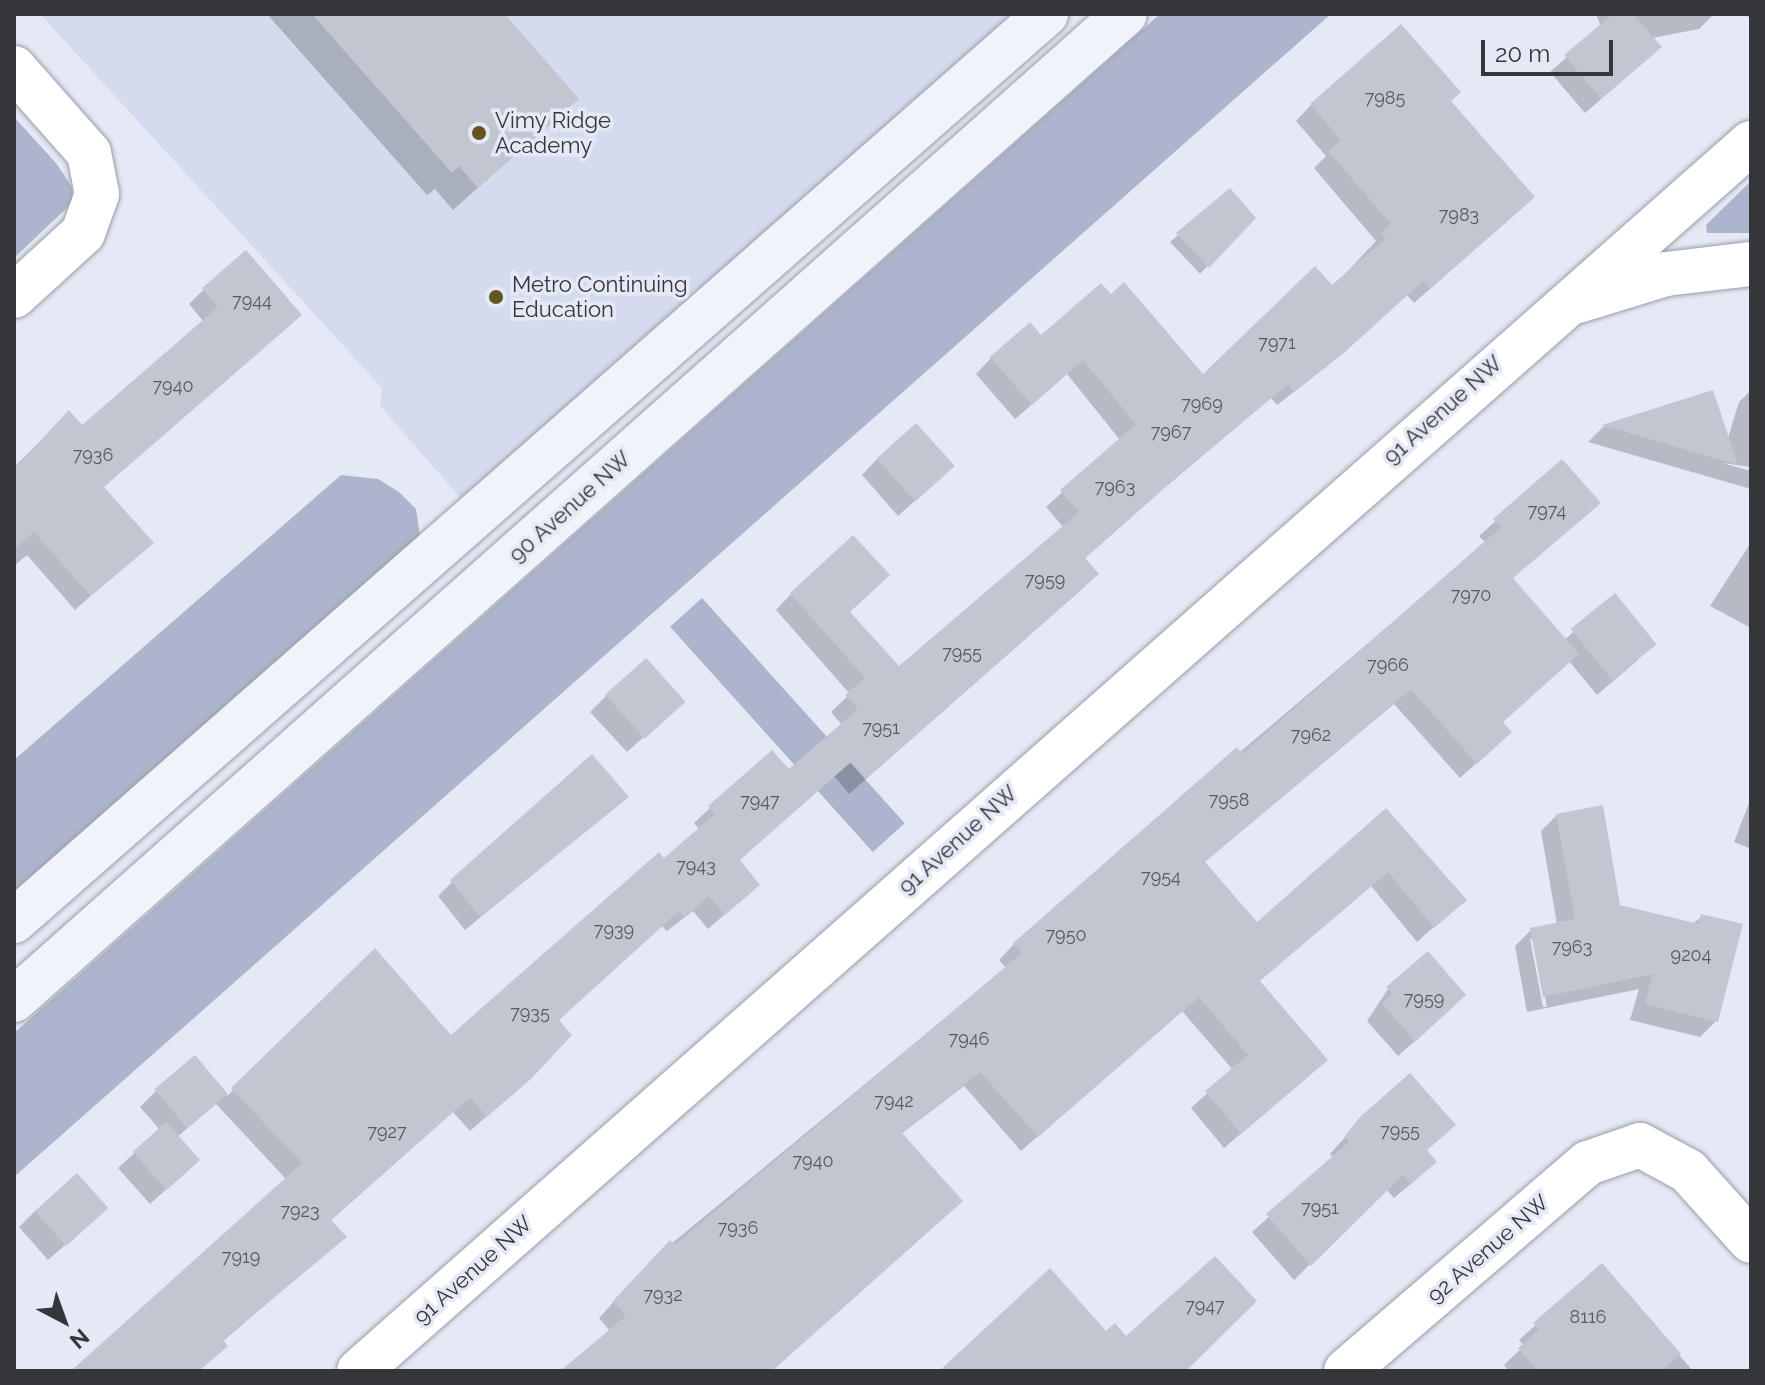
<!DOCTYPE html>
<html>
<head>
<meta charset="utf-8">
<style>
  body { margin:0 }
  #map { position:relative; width:1765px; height:1385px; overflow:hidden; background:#e5e9f5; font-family:Raleway,sans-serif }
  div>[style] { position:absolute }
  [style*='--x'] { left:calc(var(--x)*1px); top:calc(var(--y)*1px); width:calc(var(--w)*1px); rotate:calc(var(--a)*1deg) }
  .built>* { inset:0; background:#d5dbee }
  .green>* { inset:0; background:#adb5cd; transform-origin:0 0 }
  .shadow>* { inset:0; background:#0003 }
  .building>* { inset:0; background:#c2c6d1; transform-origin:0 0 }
  .roads { filter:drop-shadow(0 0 2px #9a9ea9) drop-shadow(0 0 2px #9a9ea9) }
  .street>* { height:44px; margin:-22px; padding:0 22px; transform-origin:22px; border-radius:22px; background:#fff }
  .secondary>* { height:44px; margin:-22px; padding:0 22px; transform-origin:22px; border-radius:22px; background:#f0f3fa }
  .dots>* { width:22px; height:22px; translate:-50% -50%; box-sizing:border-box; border:4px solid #e5e9f5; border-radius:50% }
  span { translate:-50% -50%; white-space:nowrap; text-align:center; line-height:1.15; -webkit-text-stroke:7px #e5e9f5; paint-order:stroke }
  .number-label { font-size:18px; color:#585a60 }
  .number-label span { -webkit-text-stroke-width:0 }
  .poi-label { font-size:22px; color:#34363a }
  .left { translate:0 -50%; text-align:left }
  .street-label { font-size:22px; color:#34363a }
  .frame { position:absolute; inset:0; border:16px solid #34363a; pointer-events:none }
  .north { position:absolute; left:24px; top:1281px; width:80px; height:80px; -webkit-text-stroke:6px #e5e9f5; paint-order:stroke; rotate:139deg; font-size:22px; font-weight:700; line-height:32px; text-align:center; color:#34363a }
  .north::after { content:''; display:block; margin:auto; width:28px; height:36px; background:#34363a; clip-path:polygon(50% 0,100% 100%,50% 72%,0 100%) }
  .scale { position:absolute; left:1481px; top:40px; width:132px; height:36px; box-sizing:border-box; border:4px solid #34363a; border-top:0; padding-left:10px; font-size:24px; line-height:28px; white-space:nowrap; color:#34363a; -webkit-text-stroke:6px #e5e9f5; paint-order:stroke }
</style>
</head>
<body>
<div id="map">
  <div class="built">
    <div style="clip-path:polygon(40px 14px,1012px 14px,464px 502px,380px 406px,382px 388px)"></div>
  </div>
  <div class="green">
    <div style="clip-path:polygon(1160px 14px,1331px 14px,14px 1177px,14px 1033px)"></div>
    <div style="clip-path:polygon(14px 117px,56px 163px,72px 187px,72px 203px,14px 258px)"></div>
    <div style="clip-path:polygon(1751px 181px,1751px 233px,1707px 233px,1706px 225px)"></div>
    <div style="clip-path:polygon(341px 475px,378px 479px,399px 492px,416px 509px,421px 542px,14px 902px,14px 760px)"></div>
    <div style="left:702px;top:598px;width:303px;height:43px;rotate:48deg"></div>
  </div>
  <div class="shadow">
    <div style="clip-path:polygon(267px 14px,502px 14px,577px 99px,453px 210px,435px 189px,427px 195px)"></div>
    <div style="clip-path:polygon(1596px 14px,1714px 14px,1699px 29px,1652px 38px,1644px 62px,1585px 113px,1550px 72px,1601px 27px)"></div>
    <div style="clip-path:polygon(1731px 14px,1751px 14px,1751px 17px)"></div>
    <div style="clip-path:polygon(1449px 101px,1517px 212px,1414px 303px,1407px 295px,1326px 367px,1277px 405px,1271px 398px,1162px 490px,1084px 559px,1081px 590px,849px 794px,834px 776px,738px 861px,758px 885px,708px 929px,693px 911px,667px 931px,662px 926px,557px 1021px,513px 1093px,470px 1131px,453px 1112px,330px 1221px,344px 1237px,222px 1342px,199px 1371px,71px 1371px,287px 1180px,216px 1104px,177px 1137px,181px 1176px,150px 1204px,118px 1168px,160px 1130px,140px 1107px,156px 1091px,195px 1058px,227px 1096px,375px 950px,451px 1038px,700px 830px,694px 823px,710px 808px,788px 772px,842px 725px,831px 712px,850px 694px,776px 610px,791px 594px,848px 612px,899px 669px,1064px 528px,1046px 507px,1120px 440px,1067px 374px,1015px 419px,976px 374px,991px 358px,1041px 338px,1202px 377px,1332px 288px,1376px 241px,1314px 168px,1326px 156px,1296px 121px,1311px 105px)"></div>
    <div style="clip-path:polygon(1230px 191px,1254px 217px,1200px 274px,1170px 242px)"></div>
    <div style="clip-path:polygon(204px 289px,300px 314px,102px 488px,151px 542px,75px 610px,27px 555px,14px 566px,14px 467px,69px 413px,82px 428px,204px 322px,189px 304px)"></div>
    <div style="clip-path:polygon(1751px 390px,1751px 467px,1722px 463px,1751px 471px,1751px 489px,1588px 442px,1603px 427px,1711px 392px,1727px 441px,1739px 402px)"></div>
    <div style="clip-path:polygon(877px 459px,936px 482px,898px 516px,862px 475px)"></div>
    <div style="clip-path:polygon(1562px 462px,1512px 579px,1564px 640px,1615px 596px,1639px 659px,1597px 695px,1569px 661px,1501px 723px,1494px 747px,1460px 778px,1394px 704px,1203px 863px,1256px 925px,1385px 811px,1464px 900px,1417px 942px,1371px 886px,1257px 981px,1310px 1075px,1224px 1148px,1191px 1108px,1233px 1070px,1182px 1011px,1021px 1151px,964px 1086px,901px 1134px,766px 1371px,566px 1371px,611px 1332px,599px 1318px,654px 1258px,1006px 968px,999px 960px,1014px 944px,1486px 543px,1479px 536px)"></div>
    <div style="clip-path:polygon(1750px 544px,1751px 545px,1751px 628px,1710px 606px)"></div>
    <div style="clip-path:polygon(606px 696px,666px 717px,627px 752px,590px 712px)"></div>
    <div style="clip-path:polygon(627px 797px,465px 930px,438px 896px,452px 882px)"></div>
    <div style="clip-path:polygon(1751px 798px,1751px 849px,1734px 842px)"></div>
    <div style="clip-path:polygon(evenodd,1557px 815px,1619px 906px,1693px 924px,1702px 916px,1716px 1021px,1700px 1037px,1630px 1020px,1639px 989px,1527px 1012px,1515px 946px,1531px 930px,1557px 924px,1541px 831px,1557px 815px,1530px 939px,1534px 939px,1547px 1007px,1543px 1007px,1530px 939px)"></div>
    <div style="clip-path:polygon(1388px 989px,1448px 1011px,1398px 1056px,1367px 1021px)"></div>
    <div style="clip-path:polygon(1361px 1119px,1419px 1177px,1394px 1198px,1386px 1189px,1294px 1280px,1252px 1232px,1334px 1158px,1330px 1154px)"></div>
    <div style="clip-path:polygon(35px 1211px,89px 1224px,48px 1260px,19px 1227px)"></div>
    <div style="clip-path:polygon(1602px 1266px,1693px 1371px,1509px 1371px,1504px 1365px,1524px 1346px,1519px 1340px)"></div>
  </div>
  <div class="building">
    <div style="clip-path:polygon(312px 14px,505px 14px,579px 99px,478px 188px,459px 166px,452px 173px)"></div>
    <div style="clip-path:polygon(1613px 14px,1633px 14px,1662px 47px,1601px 99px,1564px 55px)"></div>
    <div style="clip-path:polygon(1401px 24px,1461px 92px,1451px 101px,1535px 197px,1430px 289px,1423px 281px,1345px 352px,1294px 391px,1288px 384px,1180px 474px,1085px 558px,1099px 574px,866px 779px,851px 762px,740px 860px,760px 885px,725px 915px,709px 896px,684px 917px,679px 911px,559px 1020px,572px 1035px,532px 1078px,487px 1117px,470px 1097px,331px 1220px,347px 1237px,223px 1340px,228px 1346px,199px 1371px,71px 1371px,302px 1163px,231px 1088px,375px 948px,451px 1035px,659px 852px,664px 858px,715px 814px,708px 806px,772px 750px,789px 769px,858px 709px,845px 695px,865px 678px,790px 593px,853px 535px,890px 575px,850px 612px,899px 666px,1079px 512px,1060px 490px,1136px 424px,1083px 360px,1032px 405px,990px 357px,1030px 322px,1041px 335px,1101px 283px,1111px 294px,1124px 282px,1203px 374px,1315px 266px,1332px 285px,1386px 238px,1381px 233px,1391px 224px,1328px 151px,1341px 140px,1310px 104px)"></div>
    <div style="clip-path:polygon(1230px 188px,1256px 218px,1209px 268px,1176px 233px)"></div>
    <div style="clip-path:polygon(246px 250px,302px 315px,104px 487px,154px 543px,91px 596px,34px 532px,14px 550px,14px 469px,69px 410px,82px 425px,218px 307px,202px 288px)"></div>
    <div style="clip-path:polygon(1713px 390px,1738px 465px,1602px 425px)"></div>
    <div style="left:916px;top:423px;width:58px;height:53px;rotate:48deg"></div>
    <div style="clip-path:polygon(1562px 459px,1601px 503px,1513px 578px,1579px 654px,1503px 722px,1512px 732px,1477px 764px,1411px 689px,1205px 862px,1257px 922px,1386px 808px,1467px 900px,1434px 928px,1388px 872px,1260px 981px,1328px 1060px,1241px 1134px,1205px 1091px,1248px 1055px,1199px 997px,1038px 1137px,980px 1072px,902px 1133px,963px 1201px,772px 1371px,560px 1371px,626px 1316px,613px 1301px,670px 1240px,675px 1245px,1022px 953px,1013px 943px,1237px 747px,1242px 754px,1322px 684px,1501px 527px,1493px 519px)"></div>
    <div style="left:1615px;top:593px;width:66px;height:57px;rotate:51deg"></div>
    <div style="left:646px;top:658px;width:59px;height:55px;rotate:48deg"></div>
    <div style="clip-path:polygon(592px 754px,629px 797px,480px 917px,450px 880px)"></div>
    <div style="clip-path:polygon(1603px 805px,1620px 905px,1699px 924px,1701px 914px,1743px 924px,1718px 1022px,1645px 1004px,1653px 974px,1543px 997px,1530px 928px,1575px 919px,1556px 814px)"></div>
    <div style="clip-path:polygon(1428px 951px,1466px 995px,1415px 1042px,1382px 1003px,1392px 994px,1386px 987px)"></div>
    <div style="left:195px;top:1055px;width:51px;height:53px;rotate:50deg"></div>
    <div style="clip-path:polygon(1410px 1073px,1456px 1125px,1427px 1150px,1437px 1162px,1411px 1184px,1403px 1175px,1311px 1266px,1266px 1214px,1349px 1142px,1345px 1136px,1360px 1117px)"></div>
    <div style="left:166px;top:1122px;width:51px;height:45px;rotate:48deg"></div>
    <div style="left:77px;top:1173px;width:47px;height:57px;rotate:48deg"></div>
    <div style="clip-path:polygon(1215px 1256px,1257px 1301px,1186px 1371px,939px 1371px,1050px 1268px,1106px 1331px,1115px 1323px,1126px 1336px)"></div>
    <div style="clip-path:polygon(1602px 1263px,1681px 1354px,1661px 1371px,1538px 1371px,1518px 1348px,1539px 1330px,1533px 1323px)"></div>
  </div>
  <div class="roads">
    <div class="street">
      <div style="--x:14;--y:68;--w:113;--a:48.6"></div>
      <div style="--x:89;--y:153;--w:42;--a:79"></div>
      <div style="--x:97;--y:194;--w:41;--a:109.7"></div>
      <div style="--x:83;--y:233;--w:93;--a:137.6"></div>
      <div style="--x:1578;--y:301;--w:92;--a:-17.1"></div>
      <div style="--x:1666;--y:274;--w:86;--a:-6.7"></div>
      <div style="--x:359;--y:1371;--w:1856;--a:-41.42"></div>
      <div style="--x:1346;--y:1371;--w:319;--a:-40.7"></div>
      <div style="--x:1588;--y:1163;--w:55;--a:-19.1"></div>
      <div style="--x:1640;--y:1145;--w:55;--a:28.4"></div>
      <div style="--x:1688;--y:1171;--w:94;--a:48"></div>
    </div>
    <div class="secondary">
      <div style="--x:14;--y:921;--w:1374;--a:-41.31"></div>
      <div style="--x:14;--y:1000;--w:1485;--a:-41.59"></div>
    </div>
  </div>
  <div class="dots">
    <div style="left:479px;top:133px;background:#655422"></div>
    <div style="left:496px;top:297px;background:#655422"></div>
  </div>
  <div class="number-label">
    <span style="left:1385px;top:98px">7985</span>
    <span style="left:1459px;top:215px">7983</span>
    <span style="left:252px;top:301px">7944</span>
    <span style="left:1277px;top:343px">7971</span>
    <span style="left:173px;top:386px">7940</span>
    <span style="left:1202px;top:404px">7969</span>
    <span style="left:1171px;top:432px">7967</span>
    <span style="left:93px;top:455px">7936</span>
    <span style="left:1115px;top:487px">7963</span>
    <span style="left:1547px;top:511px">7974</span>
    <span style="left:1045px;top:580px">7959</span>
    <span style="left:1471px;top:595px">7970</span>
    <span style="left:962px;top:653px">7955</span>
    <span style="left:1388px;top:665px">7966</span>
    <span style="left:881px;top:728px">7951</span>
    <span style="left:1311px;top:735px">7962</span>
    <span style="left:1229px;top:800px">7958</span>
    <span style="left:760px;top:801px">7947</span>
    <span style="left:696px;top:866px">7943</span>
    <span style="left:1161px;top:877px">7954</span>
    <span style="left:614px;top:930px">7939</span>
    <span style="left:1066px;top:935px">7950</span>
    <span style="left:1572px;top:947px">7963</span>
    <span style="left:1691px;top:955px">9204</span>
    <span style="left:1424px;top:999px">7959</span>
    <span style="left:530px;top:1013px">7935</span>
    <span style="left:969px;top:1039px">7946</span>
    <span style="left:894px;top:1101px">7942</span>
    <span style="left:1400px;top:1131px">7955</span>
    <span style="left:387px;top:1132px">7927</span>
    <span style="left:813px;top:1161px">7940</span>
    <span style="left:1320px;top:1208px">7951</span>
    <span style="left:300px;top:1211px">7923</span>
    <span style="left:738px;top:1228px">7936</span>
    <span style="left:241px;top:1257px">7919</span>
    <span style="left:663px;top:1295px">7932</span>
    <span style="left:1205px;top:1306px">7947</span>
    <span style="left:1588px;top:1317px">8116</span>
  </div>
  <div class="poi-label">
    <span class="left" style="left:495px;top:133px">Vimy Ridge<br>Academy</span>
    <span class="left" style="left:512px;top:297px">Metro Continuing<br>Education</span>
  </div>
  <div class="street-label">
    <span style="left:1443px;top:410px;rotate:-42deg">91 Avenue NW</span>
    <span style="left:570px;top:507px;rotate:-42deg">90 Avenue NW</span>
    <span style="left:958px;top:840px;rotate:-42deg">91 Avenue NW</span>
    <span style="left:1488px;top:1249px;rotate:-41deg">92 Avenue NW</span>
    <span style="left:473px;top:1270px;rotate:-42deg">91 Avenue NW</span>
  </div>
  <div class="frame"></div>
  <div class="north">N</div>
  <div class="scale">20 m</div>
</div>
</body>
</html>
